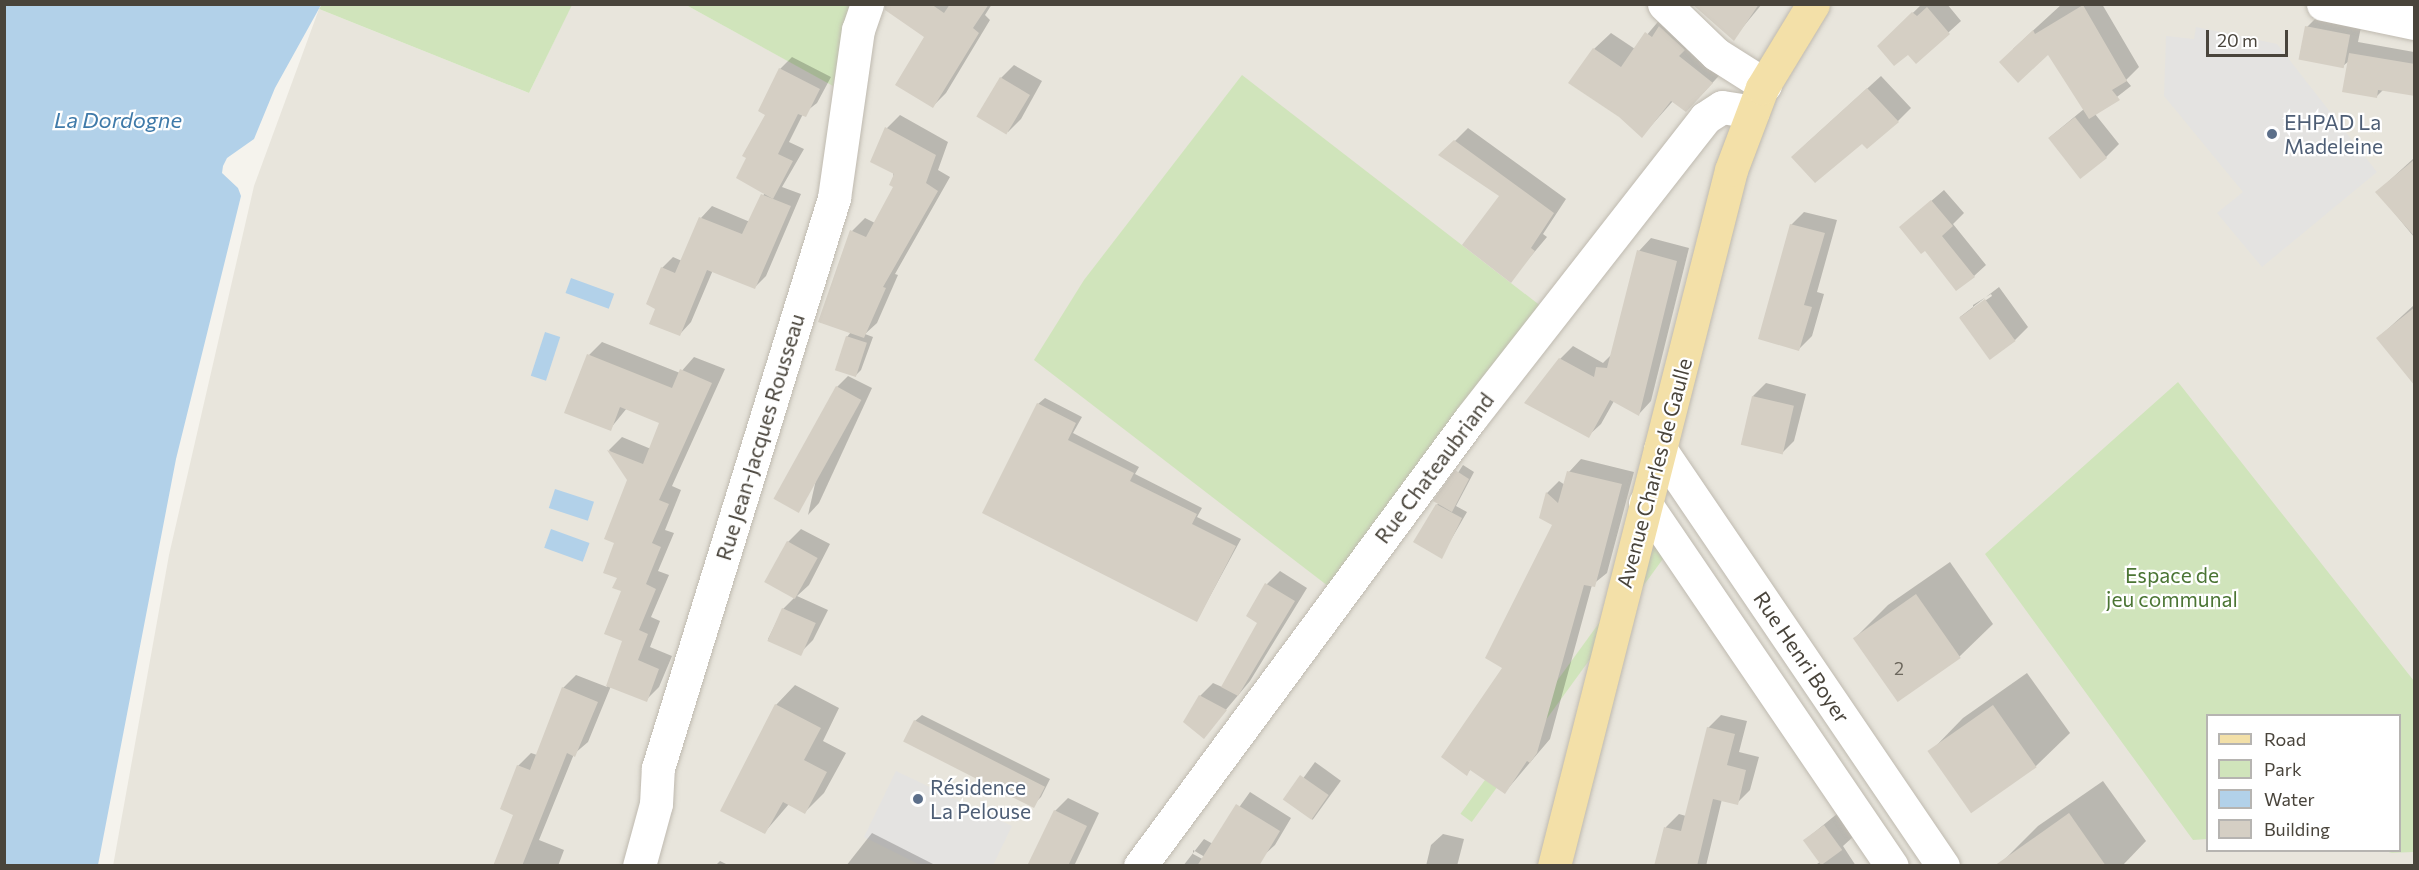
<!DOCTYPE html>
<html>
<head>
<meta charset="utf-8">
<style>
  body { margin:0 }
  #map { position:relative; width:2419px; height:870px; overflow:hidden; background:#f5f3ed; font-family:Commissioner,sans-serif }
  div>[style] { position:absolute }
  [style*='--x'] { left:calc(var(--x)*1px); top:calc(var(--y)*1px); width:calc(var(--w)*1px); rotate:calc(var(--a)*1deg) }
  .residential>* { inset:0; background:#e8e5dc }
  .green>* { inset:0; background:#d0e4bb; transform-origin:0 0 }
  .parking>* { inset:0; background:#e4e3e1 }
  .water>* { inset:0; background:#b2d1e9; transform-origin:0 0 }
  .shadow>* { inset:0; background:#0003; transform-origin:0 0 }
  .building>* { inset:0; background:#d5cfc4; transform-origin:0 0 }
  .roads { filter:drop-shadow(0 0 2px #bfbab0) drop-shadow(0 0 2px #bfbab0) }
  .minor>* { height:33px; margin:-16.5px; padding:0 16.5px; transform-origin:16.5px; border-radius:16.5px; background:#fff }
  .major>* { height:33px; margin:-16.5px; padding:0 16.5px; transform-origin:16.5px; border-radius:16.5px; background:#f3e0a8 }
  .dots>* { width:16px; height:16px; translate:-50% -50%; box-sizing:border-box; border:3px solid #fff; border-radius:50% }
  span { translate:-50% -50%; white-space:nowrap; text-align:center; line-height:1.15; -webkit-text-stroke:4.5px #fff; paint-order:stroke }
  .number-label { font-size:18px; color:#6c675d }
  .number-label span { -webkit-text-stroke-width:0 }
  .service-label { font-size:21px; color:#4e5e75 }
  .left { translate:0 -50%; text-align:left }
  .street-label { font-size:21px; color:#49443b }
  .park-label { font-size:21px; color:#4b7534 }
  .water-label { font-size:22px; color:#3f7aa9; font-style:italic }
  .frame { position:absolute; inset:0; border:6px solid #49443b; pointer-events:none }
  .legend { position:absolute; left:2206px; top:714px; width:195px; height:138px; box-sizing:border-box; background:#fff; border:2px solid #b6b4b1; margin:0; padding:8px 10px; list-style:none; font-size:18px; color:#49443b }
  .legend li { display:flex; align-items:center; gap:12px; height:30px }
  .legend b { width:30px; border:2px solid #b6b4b1 }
  .scale { position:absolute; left:2206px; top:30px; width:82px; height:27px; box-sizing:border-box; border:3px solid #49443b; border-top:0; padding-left:8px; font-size:18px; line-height:21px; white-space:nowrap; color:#49443b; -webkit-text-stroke:4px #fff; paint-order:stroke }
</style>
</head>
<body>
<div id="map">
  <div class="residential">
    <div style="clip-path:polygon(evenodd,572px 4px,686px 5px,832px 85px,850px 5px,2414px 5px,2414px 865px,113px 866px,169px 555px,254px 186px,319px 9px,529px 93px,572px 4px,2208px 716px,2400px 716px,2400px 850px,2208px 850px,2208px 716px)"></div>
  </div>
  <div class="green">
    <div style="clip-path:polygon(322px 4px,572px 4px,572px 5px,529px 93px,319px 9px)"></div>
    <div style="clip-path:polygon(686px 5px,850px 5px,833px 86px)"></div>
    <div style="clip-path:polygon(1242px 75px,1542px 307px,1328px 586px,1034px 360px,1084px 280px)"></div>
    <div style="clip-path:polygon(2178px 382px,2414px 681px,2414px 852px,2388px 853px,2400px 850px,2400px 716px,2208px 716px,2207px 839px,2193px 840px,1985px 554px)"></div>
    <div style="left:1655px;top:546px;width:14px;height:331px;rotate:36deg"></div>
  </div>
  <div class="parking">
    <div style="clip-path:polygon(2196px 27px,2277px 44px,2377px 172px,2262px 267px,2217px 213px,2243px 192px,2164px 96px,2166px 36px,2194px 39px)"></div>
    <div style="clip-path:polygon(896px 771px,1012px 826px,993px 865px,920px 865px,864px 837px)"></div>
  </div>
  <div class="water">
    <div style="clip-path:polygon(5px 4px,321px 5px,275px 88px,254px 139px,227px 158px,223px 166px,222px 173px,238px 188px,241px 196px,176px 459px,98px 865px,5px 865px)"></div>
    <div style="left:571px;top:278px;width:46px;height:16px;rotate:20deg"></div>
    <div style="left:545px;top:332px;width:16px;height:46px;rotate:18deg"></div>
    <div style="left:555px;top:489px;width:41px;height:20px;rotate:18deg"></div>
    <div style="left:551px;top:529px;width:41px;height:20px;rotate:20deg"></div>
  </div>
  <div class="shadow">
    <div style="clip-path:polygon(885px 4px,992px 4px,985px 15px,990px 20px,946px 93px,933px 106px,926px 37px)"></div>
    <div style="clip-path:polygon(1695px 4px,1762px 4px,1733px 39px)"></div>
    <div style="clip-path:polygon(1922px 4px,1947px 4px,1961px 21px,1916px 62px,1908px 53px,1879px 46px)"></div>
    <div style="clip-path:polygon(2062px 4px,2102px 4px,2139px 67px,2126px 80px,2131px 86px,2095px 114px,2119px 144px,2106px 157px,2050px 137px,2084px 109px,2048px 53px,2013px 49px)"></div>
    <div style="clip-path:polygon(2320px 14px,2362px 22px,2358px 42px,2414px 52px,2414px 92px,2384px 89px,2376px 97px,2349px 61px,2343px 66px,2307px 27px)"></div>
    <div style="clip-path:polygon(1662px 17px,1728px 66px,1703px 93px,1673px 101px,1642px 136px,1594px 49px,1611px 33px,1635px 49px)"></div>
    <div style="clip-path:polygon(792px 57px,831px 77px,817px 103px,803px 114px,789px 142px,804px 149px,782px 187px,801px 194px,766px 276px,755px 287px,713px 270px,691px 322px,680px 334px,657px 308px,662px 268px,673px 257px,682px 261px,701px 218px,712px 206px,750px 222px,765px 192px,767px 115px,780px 69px)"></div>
    <div style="clip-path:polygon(1014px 65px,1042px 81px,1021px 119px,1008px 132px,1001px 78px)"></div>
    <div style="clip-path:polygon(1881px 76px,1911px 108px,1898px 121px,1863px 142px,1806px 144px)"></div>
    <div style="clip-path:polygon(900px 115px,948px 142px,938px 170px,950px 177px,895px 274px,898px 275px,877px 323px,865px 334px,873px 337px,861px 370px,855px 376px,847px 337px,851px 332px,820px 322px,852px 231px,865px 218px,875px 223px,895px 187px,887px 128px)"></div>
    <div style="clip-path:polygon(1468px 128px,1566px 199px,1543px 234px,1547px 237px,1510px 281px,1501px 196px,1441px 155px)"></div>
    <div style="clip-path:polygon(2414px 158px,2414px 237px,2377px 192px)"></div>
    <div style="clip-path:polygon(1944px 190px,1964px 213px,1953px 224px,1986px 265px,1974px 276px,1925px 248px,1901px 227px)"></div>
    <div style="clip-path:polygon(1804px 212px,1837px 220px,1817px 292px,1824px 294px,1812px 336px,1799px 349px,1791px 225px)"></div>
    <div style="clip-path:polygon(1651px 238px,1689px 248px,1651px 401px,1639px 414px,1614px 401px,1601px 424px,1588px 436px,1560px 359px,1573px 346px,1603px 363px,1611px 355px,1639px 251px)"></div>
    <div style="clip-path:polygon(evenodd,1999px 287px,2028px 327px,2015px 340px,1960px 317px,1999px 287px,1991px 294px,1992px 296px,1973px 309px,1973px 305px,1991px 294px)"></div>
    <div style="clip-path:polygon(2414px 305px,2414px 384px,2378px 338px)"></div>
    <div style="clip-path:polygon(602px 342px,680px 373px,694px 357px,725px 369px,672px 486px,681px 490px,665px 530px,674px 533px,658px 571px,669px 575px,651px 617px,660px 621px,650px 647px,672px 656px,659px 687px,646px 700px,611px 686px,588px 742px,574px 754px,539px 840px,564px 850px,558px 866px,495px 866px,515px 814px,518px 766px,531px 753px,537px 755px,563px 688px,576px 675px,607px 687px,624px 640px,623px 591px,616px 542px,628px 480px,609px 450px,622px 437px,651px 449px,661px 423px,627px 408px,610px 429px,589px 355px)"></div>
    <div style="clip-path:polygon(848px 376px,872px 388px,819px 503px,808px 515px,837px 387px)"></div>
    <div style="clip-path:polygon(1766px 383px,1806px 394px,1794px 441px,1781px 454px,1753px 396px)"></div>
    <div style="clip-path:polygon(1045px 398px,1082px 417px,1073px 433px,1139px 467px,1135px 474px,1202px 508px,1197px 517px,1241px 539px,1197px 620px,1038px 404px)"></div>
    <div style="clip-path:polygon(1581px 459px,1634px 472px,1607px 573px,1592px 585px,1550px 739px,1505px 792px,1471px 769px,1466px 774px,1554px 524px,1540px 517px,1547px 493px,1559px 481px,1565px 485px,1569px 472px)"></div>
    <div style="clip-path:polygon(1463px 465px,1474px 472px,1456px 506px,1467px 512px,1441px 557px,1437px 505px)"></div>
    <div style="clip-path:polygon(801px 529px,830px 544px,809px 585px,797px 596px,828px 610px,813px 640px,800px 653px,768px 639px,783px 609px,795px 597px,788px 542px)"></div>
    <div style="clip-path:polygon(1950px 562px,1993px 624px,1959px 657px,1854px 639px,1888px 605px)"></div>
    <div style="clip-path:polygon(1280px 571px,1307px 588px,1250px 681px,1203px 737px,1200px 696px,1213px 683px,1222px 687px,1259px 622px,1267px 584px)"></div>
    <div style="clip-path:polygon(2027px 673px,2070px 733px,2036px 766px,1972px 811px,1930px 752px,1963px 718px)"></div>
    <div style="clip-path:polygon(795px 685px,839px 708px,823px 741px,846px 753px,824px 793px,805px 812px,789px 804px,764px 833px,722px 810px,776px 705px)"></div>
    <div style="clip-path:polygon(922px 715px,1050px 779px,1041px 797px,1035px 803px,915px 721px)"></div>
    <div style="clip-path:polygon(1721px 715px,1747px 721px,1739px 752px,1759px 757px,1750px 790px,1737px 803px,1722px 799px,1706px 866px,1656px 865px,1666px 827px,1679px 814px,1686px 816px,1708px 728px)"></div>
    <div style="left:1315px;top:762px;width:32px;height:48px;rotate:36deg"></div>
    <div style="clip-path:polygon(2103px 781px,2146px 841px,2122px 866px,2009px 866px,2005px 859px,2038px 826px)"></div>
    <div style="clip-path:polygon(evenodd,1250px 792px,1291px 818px,1275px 845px,1262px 857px,1226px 866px,1183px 866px,1204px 839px,1213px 844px,1250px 792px,1193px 850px,1210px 860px,1208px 862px,1193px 854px,1193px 850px)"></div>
    <div style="clip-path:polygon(1068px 798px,1099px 813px,1074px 866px,1034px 866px,1055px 811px)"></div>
    <div style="clip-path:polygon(1838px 813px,1854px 836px,1843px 846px,1856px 866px,1814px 866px,1820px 862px,1805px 840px)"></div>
    <div style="clip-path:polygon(872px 833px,937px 866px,846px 866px)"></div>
    <div style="clip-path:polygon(1443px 834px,1464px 839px,1457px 866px,1426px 866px,1431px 845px)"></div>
    <div style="clip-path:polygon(720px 861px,730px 866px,715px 866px)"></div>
  </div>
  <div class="building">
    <div style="clip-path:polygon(885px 4px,931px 4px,944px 13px,950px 4px,989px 4px,973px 28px,979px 33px,933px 108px,895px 85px,924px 37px,885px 10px)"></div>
    <div style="clip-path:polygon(1692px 4px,1759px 4px,1734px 41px)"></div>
    <div style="clip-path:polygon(2083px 5px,2127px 81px,2112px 90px,2120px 100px,2089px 119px,2048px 55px,2018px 83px,1999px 62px,2033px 30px,2035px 34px)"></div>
    <div style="clip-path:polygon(1927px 7px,1950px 34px,1916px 64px,1908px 55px,1894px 66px,1877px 46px,1912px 12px,1917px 16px)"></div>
    <div style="clip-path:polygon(1659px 26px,1685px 50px,1679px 56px,1713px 83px,1686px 112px,1671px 101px,1642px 138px,1619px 117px,1568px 83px,1593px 48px,1621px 67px,1645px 32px,1652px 37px)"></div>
    <div style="left:2305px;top:26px;width:46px;height:34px;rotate:11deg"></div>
    <div style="clip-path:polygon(2349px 53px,2415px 64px,2415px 96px,2378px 90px,2377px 98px,2342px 92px)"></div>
    <div style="clip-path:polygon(779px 68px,820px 89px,806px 117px,798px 114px,778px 154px,793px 161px,773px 199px,736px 178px,746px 158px,742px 156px,765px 115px,758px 111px)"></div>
    <div style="left:1000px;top:77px;width:35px;height:46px;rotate:31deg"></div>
    <div style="clip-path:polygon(1867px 88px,1899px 122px,1867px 149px,1862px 144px,1815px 183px,1791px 157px)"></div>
    <div style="left:2075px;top:117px;width:52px;height:34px;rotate:52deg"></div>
    <div style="clip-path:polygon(885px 127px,936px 155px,926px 183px,938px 191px,883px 287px,886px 288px,864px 338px,818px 322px,850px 230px,866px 237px,893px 187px,889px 185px,894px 174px,870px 162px)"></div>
    <div style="clip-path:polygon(1454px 140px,1554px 213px,1531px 248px,1535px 251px,1511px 283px,1462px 245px,1499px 196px,1438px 155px)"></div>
    <div style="clip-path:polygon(2415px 159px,2415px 237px,2375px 192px)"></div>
    <div style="clip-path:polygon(761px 194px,791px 206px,755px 289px,707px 270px,680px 336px,649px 324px,655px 309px,646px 304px,661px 267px,675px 273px,699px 217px,742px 234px)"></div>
    <div style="clip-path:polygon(1931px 200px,1953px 226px,1942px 236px,1975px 277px,1956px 291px,1925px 251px,1921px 254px,1899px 227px)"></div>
    <div style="clip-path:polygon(1790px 224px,1825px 233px,1804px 305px,1812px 307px,1799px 351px,1758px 339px)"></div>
    <div style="clip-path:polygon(1637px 250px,1677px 261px,1639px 416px,1610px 400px,1589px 438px,1524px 403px,1559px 358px,1594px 377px,1596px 367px,1607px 368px)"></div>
    <div style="left:1985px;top:299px;width:52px;height:32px;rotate:54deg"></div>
    <div style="clip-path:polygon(2415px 307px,2415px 386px,2376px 338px)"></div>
    <div style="left:846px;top:336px;width:22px;height:36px;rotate:18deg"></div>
    <div style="clip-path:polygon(587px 354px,672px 388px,680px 369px,712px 383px,659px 500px,669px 504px,652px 543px,661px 547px,646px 584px,656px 589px,639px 630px,648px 634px,638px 660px,659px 669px,647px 702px,606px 686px,622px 641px,604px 634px,621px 591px,612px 588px,617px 578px,603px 573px,614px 543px,604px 539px,627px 480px,607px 450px,643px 464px,659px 423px,620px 407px,611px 431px,564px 413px)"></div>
    <div style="left:836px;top:386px;width:29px;height:129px;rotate:29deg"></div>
    <div style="left:1752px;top:396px;width:43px;height:50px;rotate:13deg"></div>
    <div style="clip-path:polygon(1037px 403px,1076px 423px,1068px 440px,1134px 473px,1130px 481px,1197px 514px,1192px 524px,1236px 546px,1197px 622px,982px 513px)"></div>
    <div style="clip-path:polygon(1455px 470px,1469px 479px,1452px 512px,1433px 501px)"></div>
    <div style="clip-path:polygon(1567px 471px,1622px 484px,1595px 587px,1584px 585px,1537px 753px,1530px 763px,1527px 761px,1505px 794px,1470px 770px,1467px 776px,1441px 757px,1502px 668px,1485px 658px,1552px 525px,1539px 518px,1546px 492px,1558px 503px)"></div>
    <div style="clip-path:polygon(1436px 504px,1462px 518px,1442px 559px,1413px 542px)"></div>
    <div style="left:787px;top:541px;width:35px;height:47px;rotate:29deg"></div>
    <div style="clip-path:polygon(1265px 583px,1295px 601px,1238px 696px,1221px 687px,1257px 623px,1246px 616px)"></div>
    <div style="left:1916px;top:594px;width:78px;height:77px;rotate:55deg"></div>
    <div style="left:782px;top:608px;width:37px;height:36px;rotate:24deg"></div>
    <div style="clip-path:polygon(562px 687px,598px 702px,575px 757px,567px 753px,522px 866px,493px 866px,513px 815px,500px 809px,517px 765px,530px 770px)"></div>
    <div style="clip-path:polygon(1199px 695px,1227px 710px,1204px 739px,1183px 722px)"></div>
    <div style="clip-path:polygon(775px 704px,821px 728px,804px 760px,827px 772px,805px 814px,783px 802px,765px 834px,720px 811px)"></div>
    <div style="left:1993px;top:705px;width:76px;height:80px;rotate:55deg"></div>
    <div style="left:914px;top:720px;width:147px;height:24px;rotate:27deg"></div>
    <div style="clip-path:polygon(1707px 727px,1735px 734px,1727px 765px,1746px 770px,1738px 805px,1713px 799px,1697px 866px,1654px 866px,1664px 827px,1681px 831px)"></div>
    <div style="left:1300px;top:775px;width:35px;height:30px;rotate:35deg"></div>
    <div style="clip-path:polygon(1236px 804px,1280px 831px,1259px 866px,1197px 866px)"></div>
    <div style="clip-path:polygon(1054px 810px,1087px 826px,1068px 866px,1027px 866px)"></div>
    <div style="clip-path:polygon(2069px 813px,2106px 866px,1994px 866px)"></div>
    <div style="left:1824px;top:825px;width:31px;height:26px;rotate:54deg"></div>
  </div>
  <div class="roads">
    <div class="minor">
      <div style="--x:1664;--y:4;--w:72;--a:43.9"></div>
      <div style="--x:1716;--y:54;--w:58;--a:32.3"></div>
      <div style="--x:2323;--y:4;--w:93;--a:11.8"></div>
      <div style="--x:1660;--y:449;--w:504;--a:55.84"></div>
      <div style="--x:1645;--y:503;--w:439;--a:55.8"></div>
      <div style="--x:639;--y:866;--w:64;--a:-74.7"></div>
      <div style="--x:656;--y:804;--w:36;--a:-87"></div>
      <div style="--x:658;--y:768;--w:597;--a:-72.84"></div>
      <div style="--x:834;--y:198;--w:170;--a:-81.9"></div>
      <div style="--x:858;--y:30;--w:28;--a:-71"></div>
      <div style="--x:1140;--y:866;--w:556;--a:-53.56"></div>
      <div style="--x:1470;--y:419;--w:382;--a:-52"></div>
      <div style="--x:1705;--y:118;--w:20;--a:-33"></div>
      <div style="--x:1722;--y:107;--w:31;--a:9"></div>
    </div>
    <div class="major">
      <div style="--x:1554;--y:866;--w:718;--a:-75.73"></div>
      <div style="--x:1731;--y:170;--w:88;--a:-69.3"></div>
      <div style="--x:1762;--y:88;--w:98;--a:-58.7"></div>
    </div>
  </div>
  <div class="dots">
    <div style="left:2272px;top:134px;background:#5c6f8a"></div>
    <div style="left:918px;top:799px;background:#5c6f8a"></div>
  </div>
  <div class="number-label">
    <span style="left:1899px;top:668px">2</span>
  </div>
  <div class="service-label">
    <span class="left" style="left:2284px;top:134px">EHPAD La<br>Madeleine</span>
    <span class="left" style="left:930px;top:799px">Résidence<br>La Pelouse</span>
  </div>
  <div class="street-label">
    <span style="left:760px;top:437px;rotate:-73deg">Rue Jean-Jacques Rousseau</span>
    <span style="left:1434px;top:468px;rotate:-53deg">Rue Chateaubriand</span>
    <span style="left:1654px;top:473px;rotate:-75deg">Avenue Charles de Gaulle</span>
    <span style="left:1802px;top:657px;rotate:56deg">Rue Henri Boyer</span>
  </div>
  <div class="park-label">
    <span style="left:2172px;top:587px">Espace de<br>jeu communal</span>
  </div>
  <div class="water-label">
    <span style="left:118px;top:120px">La Dordogne</span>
  </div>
  <div class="frame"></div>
  <ul class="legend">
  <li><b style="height:8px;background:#f3e0a8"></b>Road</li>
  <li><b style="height:16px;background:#d0e4bb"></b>Park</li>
  <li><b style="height:16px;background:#b2d1e9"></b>Water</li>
  <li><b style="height:16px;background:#d5cfc4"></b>Building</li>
  </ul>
  <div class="scale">20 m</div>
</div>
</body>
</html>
